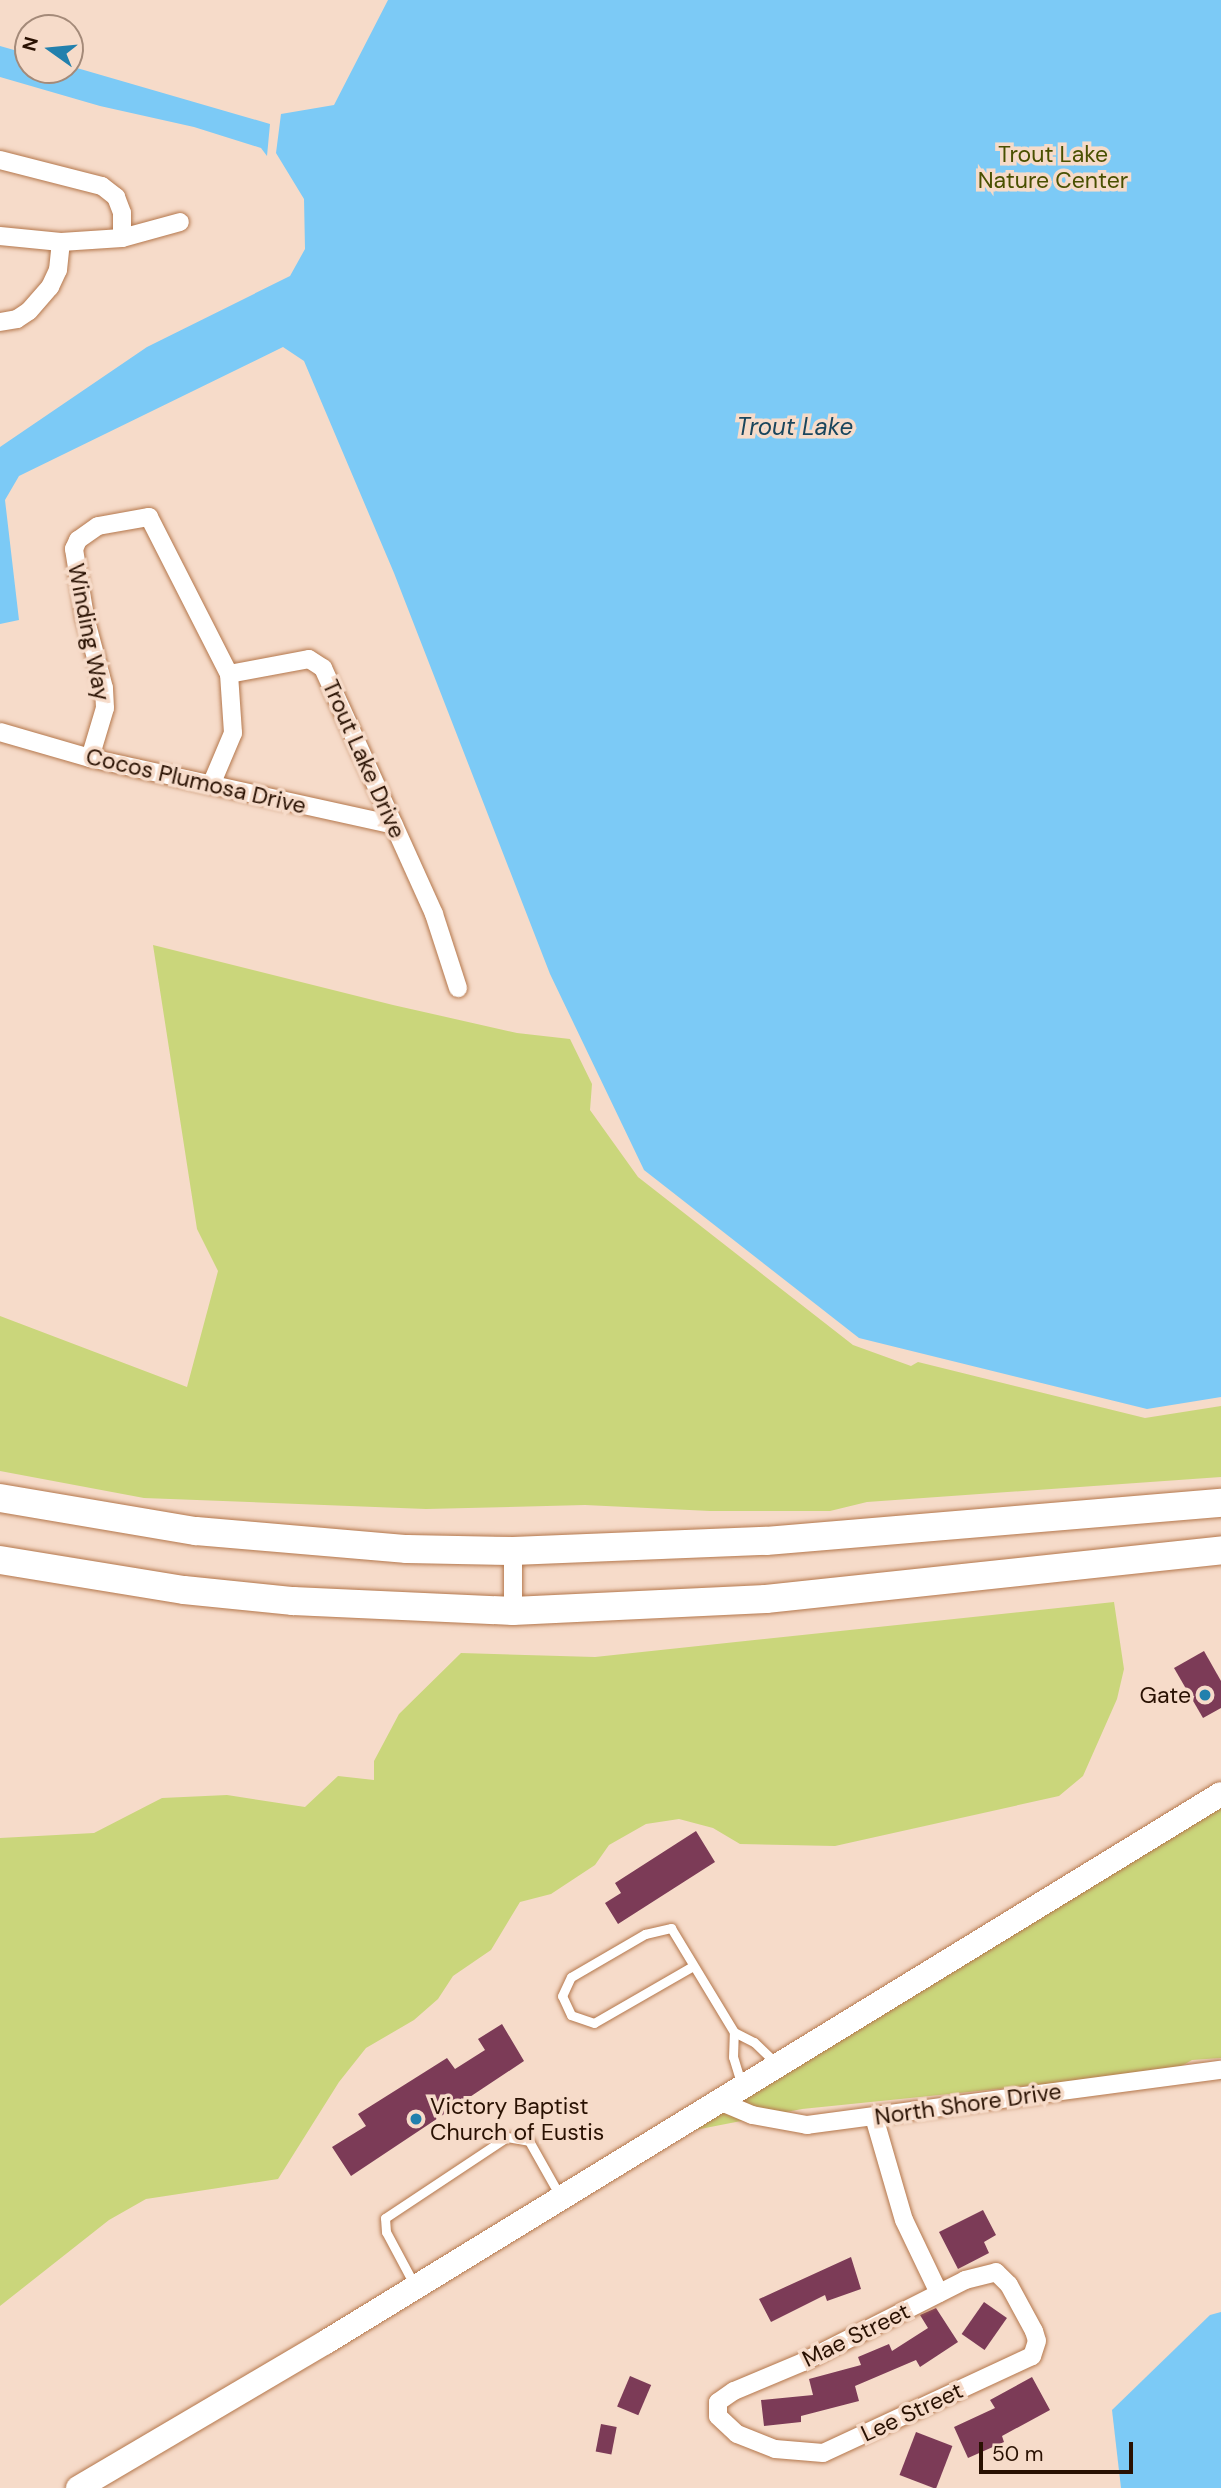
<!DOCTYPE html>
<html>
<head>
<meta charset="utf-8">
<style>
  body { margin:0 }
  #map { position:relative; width:1221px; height:2488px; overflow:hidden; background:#f6dbc9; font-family:"DM Sans",sans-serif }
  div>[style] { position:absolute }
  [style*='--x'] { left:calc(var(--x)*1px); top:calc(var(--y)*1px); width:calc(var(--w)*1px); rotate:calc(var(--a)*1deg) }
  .green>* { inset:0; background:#cad67b }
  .water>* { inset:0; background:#7ccaf6 }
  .building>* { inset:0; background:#7c3b57; transform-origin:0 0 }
  .roads { filter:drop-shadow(0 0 2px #b4774c) drop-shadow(0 0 2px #b4774c) }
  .lane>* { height:9px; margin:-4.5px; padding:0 4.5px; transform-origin:4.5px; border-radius:4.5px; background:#fff }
  .street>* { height:18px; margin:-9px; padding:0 9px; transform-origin:9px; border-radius:9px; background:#fff }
  .secondary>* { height:24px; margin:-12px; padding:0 12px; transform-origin:12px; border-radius:12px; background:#fff }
  .primary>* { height:28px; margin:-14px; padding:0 14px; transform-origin:14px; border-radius:14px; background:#fff }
  .dots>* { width:19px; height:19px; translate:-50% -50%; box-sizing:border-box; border:4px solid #f6dbc9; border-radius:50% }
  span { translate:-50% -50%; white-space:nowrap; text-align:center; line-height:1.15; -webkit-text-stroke:7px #f6dbc9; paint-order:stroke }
  .park-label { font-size:23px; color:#495000 }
  .street-label { font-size:23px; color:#291102 }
  .poi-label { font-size:23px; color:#291102 }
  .right { translate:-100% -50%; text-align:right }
  .left { translate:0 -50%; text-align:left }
  .water-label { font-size:24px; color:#1a465d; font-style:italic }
  .north { position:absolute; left:14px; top:14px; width:70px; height:70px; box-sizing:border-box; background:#f6dbc9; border:2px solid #a48a79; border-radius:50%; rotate:285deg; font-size:19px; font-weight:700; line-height:28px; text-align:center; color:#291102 }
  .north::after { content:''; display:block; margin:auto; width:24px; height:32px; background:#2280ad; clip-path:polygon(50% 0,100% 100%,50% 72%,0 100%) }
  .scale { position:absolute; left:979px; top:2442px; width:154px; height:32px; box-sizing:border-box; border:4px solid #291102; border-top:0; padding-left:9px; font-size:21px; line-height:24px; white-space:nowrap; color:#291102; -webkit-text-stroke:5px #f6dbc9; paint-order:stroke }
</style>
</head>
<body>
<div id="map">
  <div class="green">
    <div style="clip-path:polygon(153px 945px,393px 1005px,517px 1033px,570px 1039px,592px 1084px,590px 1110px,638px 1177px,853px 1345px,911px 1366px,918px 1362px,1145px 1418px,1221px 1406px,1221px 1477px,867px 1502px,830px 1511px,710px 1511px,585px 1505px,426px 1509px,144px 1498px,0 1471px,0 1316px,187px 1387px,218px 1271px,197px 1229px)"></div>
    <div style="clip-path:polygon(1114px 1602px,1124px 1669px,1117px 1699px,1083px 1776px,1059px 1796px,835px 1846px,740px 1844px,713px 1828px,679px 1819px,646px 1824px,609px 1845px,595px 1865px,551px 1894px,520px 1902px,491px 1950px,453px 1976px,438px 1999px,414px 2020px,366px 2048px,339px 2082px,278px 2179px,146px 2199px,109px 2220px,0 2306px,0 1838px,94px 1833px,162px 1798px,227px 1795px,305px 1807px,338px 1776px,374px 1780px,374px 1761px,399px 1714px,461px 1653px,595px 1657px)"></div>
    <div style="clip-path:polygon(1221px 1807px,1221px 2058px,1192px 2060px,1173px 2071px,802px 2109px,690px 2131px)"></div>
  </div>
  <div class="water">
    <div style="clip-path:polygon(388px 0,1221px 0,1221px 1397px,1147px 1409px,859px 1338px,644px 1170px,550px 974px,394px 573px,304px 361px,283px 347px,19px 476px,5px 500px,19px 620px,0 624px,0 447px,147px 347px,290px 276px,305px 249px,304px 199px,276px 153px,281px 114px,334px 105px)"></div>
    <div style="clip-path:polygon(0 46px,28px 54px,28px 70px,70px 70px,70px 66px,270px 124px,267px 156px,261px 148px,194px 127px,100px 106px,0 77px)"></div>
    <div style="clip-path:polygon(1221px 2312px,1221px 2488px,1121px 2488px,1112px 2410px,1210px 2315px)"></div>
  </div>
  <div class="building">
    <div style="clip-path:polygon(1204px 1651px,1221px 1681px,1221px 1708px,1203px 1718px,1174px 1668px)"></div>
    <div style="clip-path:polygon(696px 1831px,715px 1862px,618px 1924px,605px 1903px,621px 1893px,615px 1883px)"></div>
    <div style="clip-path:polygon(502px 2024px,524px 2061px,351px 2176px,332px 2147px,366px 2126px,358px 2114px,447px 2058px,455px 2069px,485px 2050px,478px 2039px)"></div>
    <div style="clip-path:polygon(983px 2210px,996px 2235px,984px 2242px,989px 2253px,958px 2269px,939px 2232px)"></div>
    <div style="clip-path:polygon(851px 2257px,861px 2289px,827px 2301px,825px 2295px,771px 2322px,759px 2299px)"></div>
    <div style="left:984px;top:2302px;width:28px;height:39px;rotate:35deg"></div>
    <div style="clip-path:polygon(936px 2308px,958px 2342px,920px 2367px,916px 2360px,855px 2386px,859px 2401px,801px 2416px,801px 2422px,764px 2426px,761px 2400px,813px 2395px,809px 2379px,861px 2365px,858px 2357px,889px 2344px,892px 2351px,928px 2328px,920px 2315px)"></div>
    <div style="left:630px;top:2376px;width:23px;height:33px;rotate:23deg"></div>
    <div style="clip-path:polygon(1032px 2377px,1050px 2410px,1002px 2436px,1004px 2442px,968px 2458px,954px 2427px,995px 2408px,990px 2400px)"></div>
    <div style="left:601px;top:2424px;width:16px;height:28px;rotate:11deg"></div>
    <div style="left:916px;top:2432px;width:39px;height:46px;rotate:21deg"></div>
  </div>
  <div class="roads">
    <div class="lane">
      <div style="--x:693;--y:1966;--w:114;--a:150.1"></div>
      <div style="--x:594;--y:2023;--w:24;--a:-161"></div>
      <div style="--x:571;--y:2015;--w:21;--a:-115"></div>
      <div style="--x:562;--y:1996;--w:21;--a:-65"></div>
      <div style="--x:571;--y:1977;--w:86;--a:-30.2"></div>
      <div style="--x:645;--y:1934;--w:27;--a:-13"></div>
      <div style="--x:671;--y:1928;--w:122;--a:58.8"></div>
      <div style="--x:742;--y:2086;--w:30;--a:-107"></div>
      <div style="--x:733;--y:2057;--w:25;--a:-88"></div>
      <div style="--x:734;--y:2032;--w:22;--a:27"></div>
      <div style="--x:754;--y:2042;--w:30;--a:44"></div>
      <div style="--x:415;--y:2286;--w:61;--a:-118.2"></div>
      <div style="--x:386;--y:2232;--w:14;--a:-94"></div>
      <div style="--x:385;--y:2218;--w:146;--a:-33.6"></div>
      <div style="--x:507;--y:2137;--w:22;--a:10"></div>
      <div style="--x:529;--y:2141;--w:63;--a:60.6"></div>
    </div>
    <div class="street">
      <div style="--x:0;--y:160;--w:105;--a:14.3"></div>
      <div style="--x:102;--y:186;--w:18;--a:38"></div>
      <div style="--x:116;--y:197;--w:17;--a:69"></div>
      <div style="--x:122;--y:213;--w:25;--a:90"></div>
      <div style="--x:0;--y:236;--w:61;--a:5.6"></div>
      <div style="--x:61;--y:242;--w:61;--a:-3.8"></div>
      <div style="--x:122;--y:238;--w:60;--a:-15.4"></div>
      <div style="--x:0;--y:322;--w:17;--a:-10"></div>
      <div style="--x:17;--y:319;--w:14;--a:-34"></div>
      <div style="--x:29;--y:311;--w:32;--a:-49"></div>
      <div style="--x:50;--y:287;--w:19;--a:-65"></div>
      <div style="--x:58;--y:270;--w:28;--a:-84"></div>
      <div style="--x:229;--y:674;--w:81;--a:-10.6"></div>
      <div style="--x:309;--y:659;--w:17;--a:33"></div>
      <div style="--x:323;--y:668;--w:270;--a:65.7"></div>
      <div style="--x:434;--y:914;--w:78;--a:72"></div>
      <div style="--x:0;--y:732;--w:94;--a:16.1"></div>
      <div style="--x:90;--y:758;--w:311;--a:12.4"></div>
      <div style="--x:90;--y:758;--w:52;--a:-73.3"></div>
      <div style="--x:105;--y:708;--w:20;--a:-93"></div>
      <div style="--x:104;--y:688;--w:73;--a:-105"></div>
      <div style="--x:85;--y:617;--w:69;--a:-99.2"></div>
      <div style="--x:74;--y:549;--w:10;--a:-66"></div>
      <div style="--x:78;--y:540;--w:24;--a:-35"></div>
      <div style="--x:98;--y:526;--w:52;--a:-10"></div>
      <div style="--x:149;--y:517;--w:176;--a:63"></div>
      <div style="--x:229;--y:674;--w:59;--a:86.1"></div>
      <div style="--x:233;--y:733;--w:56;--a:112.9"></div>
      <div style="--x:513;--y:1611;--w:60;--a:-90"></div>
      <div style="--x:719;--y:2101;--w:36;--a:23"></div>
      <div style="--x:752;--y:2115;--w:56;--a:10.3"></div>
      <div style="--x:807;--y:2125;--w:418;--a:-7.6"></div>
      <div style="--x:874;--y:2117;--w:107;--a:73.8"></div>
      <div style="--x:904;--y:2220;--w:81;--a:64.4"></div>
      <div style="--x:996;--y:2272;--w:18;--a:45"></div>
      <div style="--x:1009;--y:2285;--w:52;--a:61.5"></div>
      <div style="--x:1034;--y:2331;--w:10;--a:73"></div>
      <div style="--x:1037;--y:2341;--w:16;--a:108"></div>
      <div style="--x:1032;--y:2356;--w:230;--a:155.1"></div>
      <div style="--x:823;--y:2453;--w:48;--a:-175.2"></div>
      <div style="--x:775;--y:2449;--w:41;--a:-158.5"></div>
      <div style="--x:737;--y:2434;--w:26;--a:-137"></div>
      <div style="--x:718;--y:2416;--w:14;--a:-90"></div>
      <div style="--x:718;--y:2402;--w:19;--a:-35"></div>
      <div style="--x:734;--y:2391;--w:75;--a:-22.8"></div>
      <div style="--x:803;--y:2362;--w:182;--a:-26.8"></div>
      <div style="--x:965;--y:2280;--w:32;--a:-14"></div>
    </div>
    <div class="secondary">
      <div style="--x:78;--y:2488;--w:288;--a:-30.5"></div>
      <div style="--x:326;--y:2342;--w:1049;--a:-31.48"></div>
    </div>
    <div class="primary">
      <div style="--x:0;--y:1498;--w:199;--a:9.6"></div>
      <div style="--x:196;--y:1531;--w:212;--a:4.9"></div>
      <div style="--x:407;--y:1549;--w:106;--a:1.1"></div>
      <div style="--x:513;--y:1551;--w:253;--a:-2.3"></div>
      <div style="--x:766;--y:1541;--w:457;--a:-4.8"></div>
      <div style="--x:0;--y:1560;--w:186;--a:9.3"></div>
      <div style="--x:184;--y:1590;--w:110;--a:5.8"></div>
      <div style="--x:293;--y:1601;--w:220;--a:2.6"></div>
      <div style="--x:513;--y:1611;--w:253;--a:-2.7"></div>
      <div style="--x:766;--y:1599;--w:458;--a:-6.1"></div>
    </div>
  </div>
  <div class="dots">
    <div style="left:1205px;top:1695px;background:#2280ad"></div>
    <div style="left:416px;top:2119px;background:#2280ad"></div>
  </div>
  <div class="park-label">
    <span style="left:1053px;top:167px">Trout Lake<br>Nature Center</span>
  </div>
  <div class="street-label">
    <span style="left:89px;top:632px;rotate:79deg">Winding Way</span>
    <span style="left:364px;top:759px;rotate:66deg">Trout Lake Drive</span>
    <span style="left:196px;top:781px;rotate:13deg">Cocos Plumosa Drive</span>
    <span style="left:968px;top:2104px;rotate:-8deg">North Shore Drive</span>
    <span style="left:856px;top:2335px;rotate:-26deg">Mae Street</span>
    <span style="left:912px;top:2412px;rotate:-25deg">Lee Street</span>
  </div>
  <div class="poi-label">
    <span class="right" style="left:1191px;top:1695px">Gate</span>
    <span class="left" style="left:430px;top:2119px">Victory Baptist<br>Church of Eustis</span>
  </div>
  <div class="water-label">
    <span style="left:795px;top:427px">Trout Lake</span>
  </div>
  <div class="north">N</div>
  <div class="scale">50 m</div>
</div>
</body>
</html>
